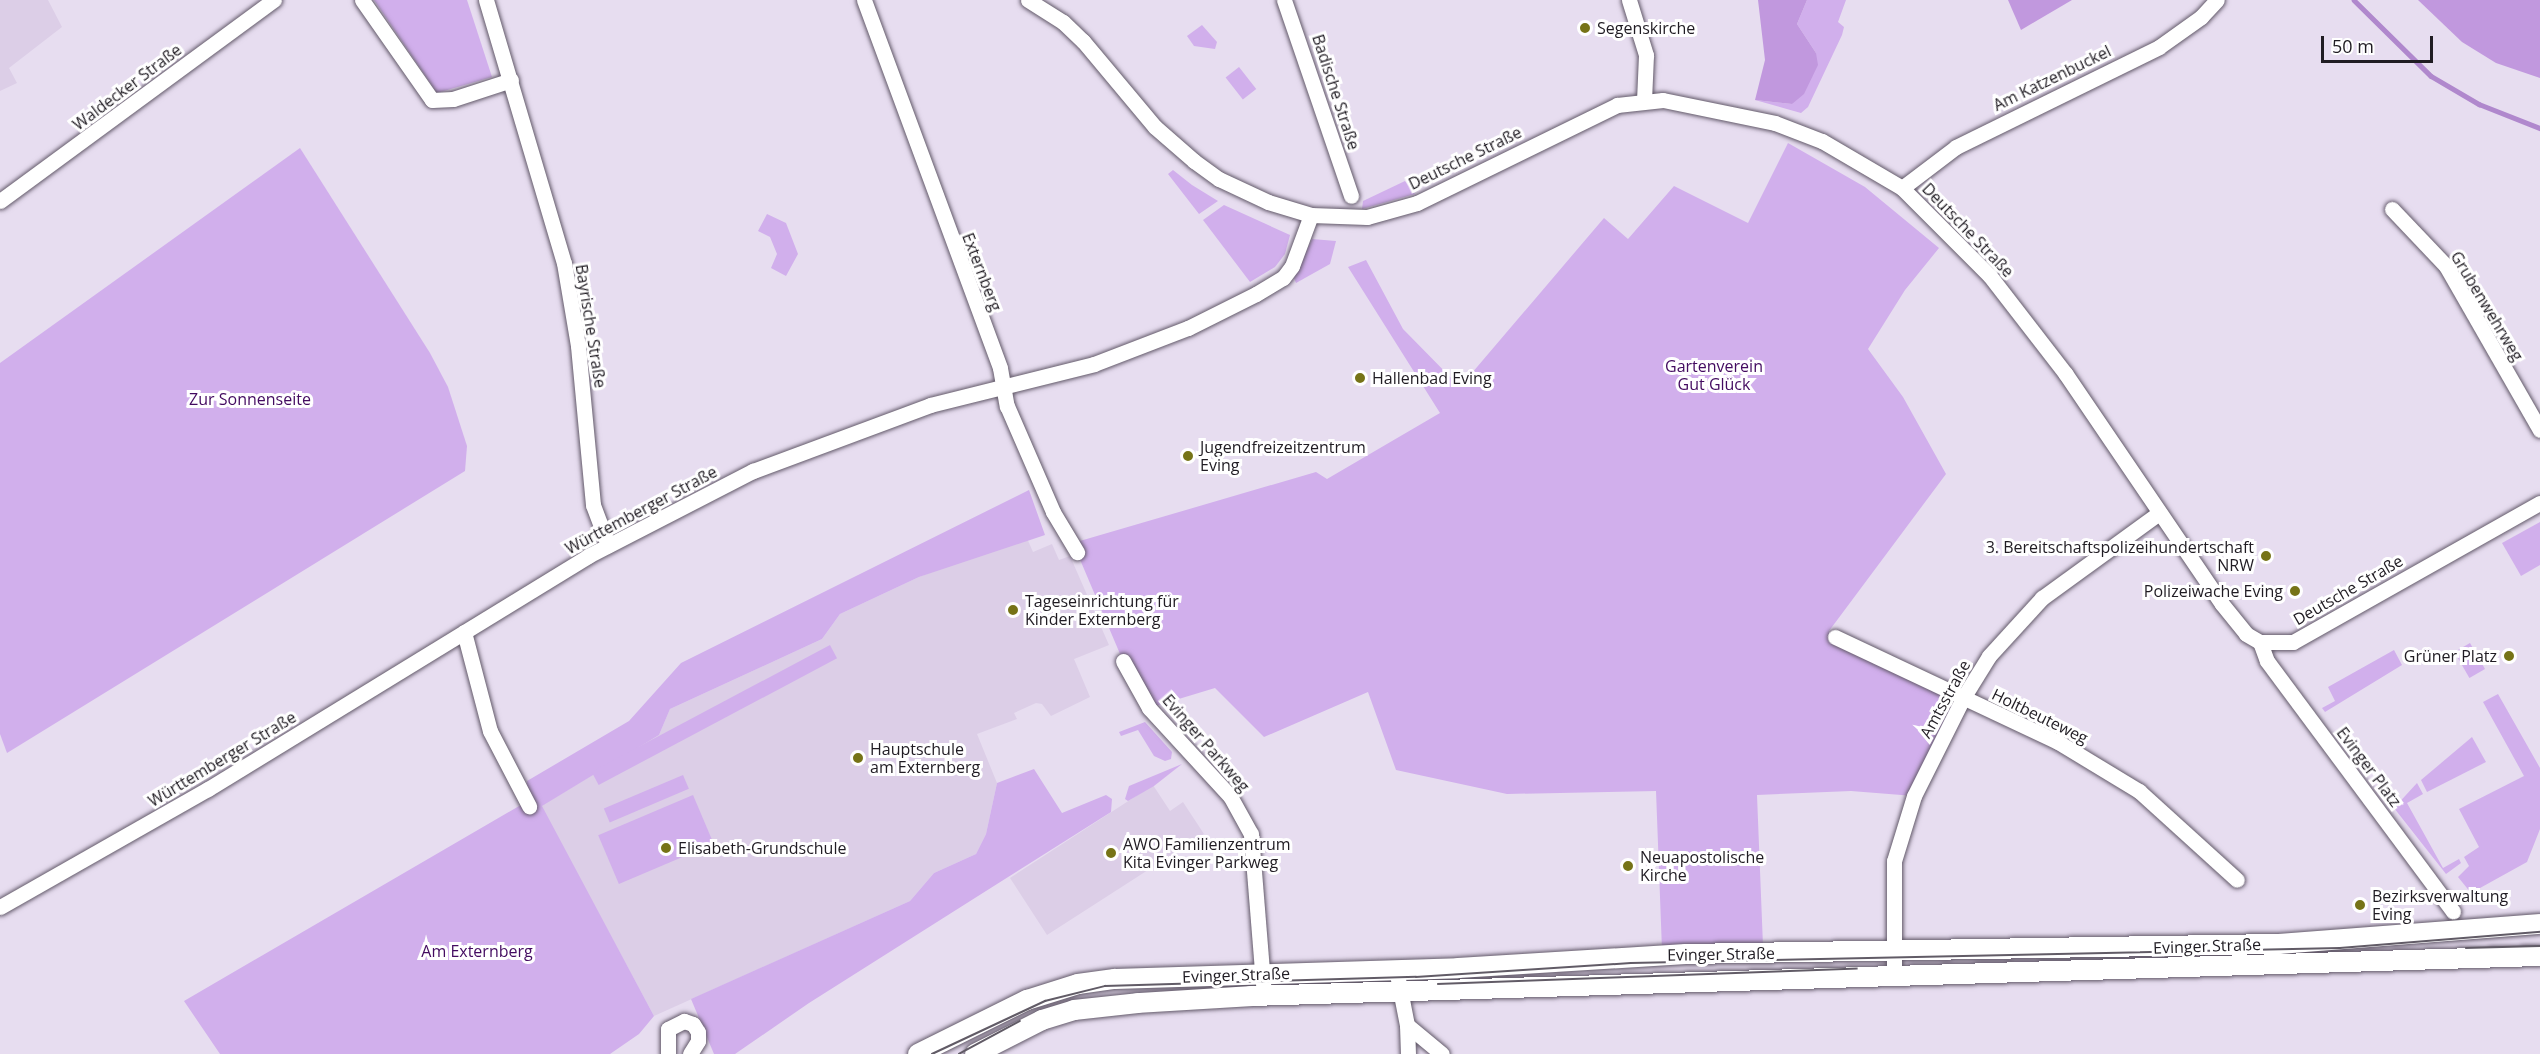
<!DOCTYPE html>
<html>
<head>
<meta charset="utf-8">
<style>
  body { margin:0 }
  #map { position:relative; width:2540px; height:1054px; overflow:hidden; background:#e7ddf0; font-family:"Open Sans",sans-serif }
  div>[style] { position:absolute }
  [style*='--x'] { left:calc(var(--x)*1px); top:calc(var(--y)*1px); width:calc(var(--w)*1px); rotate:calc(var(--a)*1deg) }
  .built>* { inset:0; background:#dccee7 }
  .green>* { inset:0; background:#d1afec; transform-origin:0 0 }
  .forest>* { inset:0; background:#c198de }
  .stream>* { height:4.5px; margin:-2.25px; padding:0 2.25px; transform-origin:2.25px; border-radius:2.25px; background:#b088cd }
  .roads { filter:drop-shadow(0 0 2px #625969) drop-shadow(0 0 2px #625969) }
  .minor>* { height:15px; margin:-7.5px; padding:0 7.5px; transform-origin:7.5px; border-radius:7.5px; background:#fff }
  .major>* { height:20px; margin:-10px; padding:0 10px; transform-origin:10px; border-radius:10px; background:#fff }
  .tram>* { height:1.5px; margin:-0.75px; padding:0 0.75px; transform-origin:0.75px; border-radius:0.75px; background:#615b66 }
  .dots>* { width:16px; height:16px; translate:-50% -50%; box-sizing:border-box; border:3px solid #fff; border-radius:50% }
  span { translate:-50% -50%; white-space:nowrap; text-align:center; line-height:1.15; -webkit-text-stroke:6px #fff; paint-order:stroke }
  .poi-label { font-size:16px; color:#201c23 }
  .left { translate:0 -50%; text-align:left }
  .right { translate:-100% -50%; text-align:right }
  .street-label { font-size:16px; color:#201c23 }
  .park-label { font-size:16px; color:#430b60 }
  .scale { position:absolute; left:2321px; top:36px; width:112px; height:27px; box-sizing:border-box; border:3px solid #201c23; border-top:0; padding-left:8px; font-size:18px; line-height:21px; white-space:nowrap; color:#201c23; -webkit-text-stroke:4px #fff; paint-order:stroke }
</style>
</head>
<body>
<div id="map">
  <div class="built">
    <div style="clip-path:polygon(0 0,48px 0,62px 27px,9px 68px,17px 83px,0 91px)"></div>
    <div style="clip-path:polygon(1026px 536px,1033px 552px,1052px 544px,1059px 560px,1070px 556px,1109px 645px,1074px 659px,1090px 697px,1051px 716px,1042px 704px,1036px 703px,1014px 713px,1017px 719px,977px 734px,997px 783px,986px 834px,976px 854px,934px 873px,910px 901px,654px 1016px,541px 806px,659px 735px,670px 709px,822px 639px,840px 614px,919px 577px)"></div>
    <div style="clip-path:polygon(1153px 785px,1170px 811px,1183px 802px,1204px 834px,1047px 935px,1010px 878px)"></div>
  </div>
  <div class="green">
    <div style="clip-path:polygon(374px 0,467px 0,492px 77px,437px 93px)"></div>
    <div style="clip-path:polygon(1807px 0,1846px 0,1838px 22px,1844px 27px,1842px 35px,1808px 107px,1801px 113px,1755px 100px,1792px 104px,1816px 53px,1797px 24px)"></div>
    <div style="clip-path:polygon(1202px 25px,1217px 42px,1215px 49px,1194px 46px,1187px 36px)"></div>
    <div style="left:1239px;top:67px;width:28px;height:17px;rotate:52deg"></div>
    <div style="clip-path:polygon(1788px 143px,1865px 187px,1939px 248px,1905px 290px,1868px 349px,1903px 397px,1946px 474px,1829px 631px,1835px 637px,1963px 698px,1914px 796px,1851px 791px,1757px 795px,1763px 946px,1662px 950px,1656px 791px,1507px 794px,1396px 770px,1368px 692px,1264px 737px,1215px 688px,1149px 708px,1123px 661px,1073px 543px,1316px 472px,1327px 479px,1440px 413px,1348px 267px,1366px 260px,1403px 329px,1460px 387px,1604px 218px,1628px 239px,1674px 186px,1748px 223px)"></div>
    <div style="clip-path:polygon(300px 148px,430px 353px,448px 387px,467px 446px,465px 471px,7px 753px,0 734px,0 363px)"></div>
    <div style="clip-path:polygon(1173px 170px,1192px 185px,1218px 201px,1199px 214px,1168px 174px)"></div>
    <div style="clip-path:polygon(1405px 181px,1415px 194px,1362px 209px,1363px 201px)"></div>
    <div style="clip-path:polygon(1224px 205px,1290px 235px,1285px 254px,1275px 267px,1250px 282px,1203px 220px)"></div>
    <div style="clip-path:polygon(767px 214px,786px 223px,798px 254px,786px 276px,771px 268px,777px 254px,770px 237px,758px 231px)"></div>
    <div style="clip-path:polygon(1312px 239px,1336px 241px,1330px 264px,1296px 283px,1294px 278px)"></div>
    <div style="clip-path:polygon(1029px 490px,1045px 535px,919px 577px,840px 614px,822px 639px,670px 709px,659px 735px,542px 806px,654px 1016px,639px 1034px,610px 1054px,220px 1054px,184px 1001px,526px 802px,527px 781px,629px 721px,681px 663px)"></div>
    <div style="clip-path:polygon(2540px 522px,2540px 565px,2521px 576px,2502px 543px)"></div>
    <div style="left:2470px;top:643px;width:30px;height:18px;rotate:60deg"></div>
    <div style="left:830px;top:645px;width:15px;height:270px;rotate:62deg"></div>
    <div style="clip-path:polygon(2394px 650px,2402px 665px,2325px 712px,2322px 708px,2335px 701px,2328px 687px)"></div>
    <div style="clip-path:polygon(2498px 694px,2540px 768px,2540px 829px,2527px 862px,2471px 893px,2458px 877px,2469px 866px,2464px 857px,2479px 847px,2459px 809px,2524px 776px,2483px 702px)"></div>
    <div style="clip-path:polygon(1145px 722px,1172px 752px,1171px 759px,1165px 761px,1154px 756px,1138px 730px,1121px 736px,1119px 732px)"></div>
    <div style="clip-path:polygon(2472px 737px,2486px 762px,2427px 792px,2421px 780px)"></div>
    <div style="clip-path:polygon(1182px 764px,1154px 786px,1128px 801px,1125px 799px,1129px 786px)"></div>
    <div style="clip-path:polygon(1034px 769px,1062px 813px,1106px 795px,1112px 799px,1111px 812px,809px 1003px,735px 1054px,714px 1054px,691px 999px,910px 901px,934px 873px,976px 854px,986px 834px,997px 783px)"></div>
    <div style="left:683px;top:775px;width:15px;height:86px;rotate:67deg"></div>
    <div style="clip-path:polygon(2417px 783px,2423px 794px,2407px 803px,2443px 868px,2459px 859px,2461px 863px,2446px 874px,2394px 808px)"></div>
    <div style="left:693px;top:795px;width:53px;height:103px;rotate:67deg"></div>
  </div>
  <div class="forest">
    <div style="clip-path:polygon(1758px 0,1807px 0,1797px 24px,1816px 53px,1818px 65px,1804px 94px,1792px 104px,1755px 100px,1765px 60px)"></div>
    <div style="clip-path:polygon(2008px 0,2072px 0,2021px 30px)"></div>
    <div style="clip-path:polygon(2418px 0,2540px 0,2540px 78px,2496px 63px,2462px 42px)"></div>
  </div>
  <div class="stream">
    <div style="--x:2354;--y:0;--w:108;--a:44.6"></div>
    <div style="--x:2431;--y:76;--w:56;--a:30.3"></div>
    <div style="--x:2479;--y:104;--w:66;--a:21.5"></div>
  </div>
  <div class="roads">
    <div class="minor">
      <div style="--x:362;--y:0;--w:122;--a:55"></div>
      <div style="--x:432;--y:100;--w:21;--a:-3"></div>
      <div style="--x:453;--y:99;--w:61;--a:-18.1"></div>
      <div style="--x:486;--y:0;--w:274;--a:73.5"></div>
      <div style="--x:564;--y:263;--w:84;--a:80.4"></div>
      <div style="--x:578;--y:346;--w:160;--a:84.6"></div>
      <div style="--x:593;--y:505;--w:43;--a:69.4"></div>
      <div style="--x:864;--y:0;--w:392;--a:69.7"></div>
      <div style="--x:1000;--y:368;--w:39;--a:80"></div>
      <div style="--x:1007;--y:406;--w:116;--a:66.5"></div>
      <div style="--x:1053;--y:512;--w:47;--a:59"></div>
      <div style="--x:1028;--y:0;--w:41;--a:32.2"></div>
      <div style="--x:1063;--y:22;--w:28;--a:44"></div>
      <div style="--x:1083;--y:41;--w:112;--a:50.1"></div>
      <div style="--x:1155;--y:127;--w:52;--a:41.1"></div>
      <div style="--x:1194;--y:161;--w:31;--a:36"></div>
      <div style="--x:1219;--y:179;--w:54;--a:25.1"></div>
      <div style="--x:1268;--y:202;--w:45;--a:16.8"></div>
      <div style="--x:1311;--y:215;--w:56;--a:2"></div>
      <div style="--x:1367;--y:217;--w:52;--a:-15.6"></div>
      <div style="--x:1417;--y:203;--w:223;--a:-26.1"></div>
      <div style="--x:1617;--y:105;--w:46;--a:-6.2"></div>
      <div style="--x:1663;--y:100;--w:114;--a:11.6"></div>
      <div style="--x:1775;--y:123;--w:50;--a:21"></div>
      <div style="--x:1822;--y:141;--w:93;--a:30.4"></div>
      <div style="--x:1902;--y:188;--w:124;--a:45"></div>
      <div style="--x:1990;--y:276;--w:123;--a:52.3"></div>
      <div style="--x:2065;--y:373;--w:279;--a:55.8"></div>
      <div style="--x:2222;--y:604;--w:38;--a:51"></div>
      <div style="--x:2246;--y:634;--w:16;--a:30"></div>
      <div style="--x:2260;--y:642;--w:33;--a:0"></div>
      <div style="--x:2293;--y:642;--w:283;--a:-29.4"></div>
      <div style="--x:1284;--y:0;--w:207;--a:71.1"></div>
      <div style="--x:1629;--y:0;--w:58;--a:72.8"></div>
      <div style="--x:1646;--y:55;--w:46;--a:92.5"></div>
      <div style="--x:1902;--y:188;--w:68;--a:-37.2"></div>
      <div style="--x:1956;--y:147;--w:226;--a:-26.2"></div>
      <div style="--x:2159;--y:47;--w:52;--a:-35.5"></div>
      <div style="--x:2201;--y:17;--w:23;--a:-47"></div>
      <div style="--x:0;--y:201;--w:340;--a:-36.3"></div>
      <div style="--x:2392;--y:209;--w:79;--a:46.5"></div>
      <div style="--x:2446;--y:266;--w:189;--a:60.2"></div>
      <div style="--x:464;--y:632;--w:102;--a:75.3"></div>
      <div style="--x:490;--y:731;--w:85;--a:62.5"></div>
      <div style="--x:1835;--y:637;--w:246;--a:25.2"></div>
      <div style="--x:2058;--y:742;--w:95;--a:31.2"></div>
      <div style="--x:2139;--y:791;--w:132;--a:42.2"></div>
      <div style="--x:2260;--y:642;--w:20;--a:70"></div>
      <div style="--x:2267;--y:661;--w:312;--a:53.4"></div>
      <div style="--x:1123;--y:661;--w:54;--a:61"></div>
      <div style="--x:1149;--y:708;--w:120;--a:47.4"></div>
      <div style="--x:1230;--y:796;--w:43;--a:61.1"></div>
      <div style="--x:1251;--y:834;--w:163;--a:85.4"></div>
      <div style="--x:0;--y:907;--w:239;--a:-29.6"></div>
      <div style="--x:208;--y:789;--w:446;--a:-31.5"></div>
      <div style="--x:588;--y:556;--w:186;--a:-27.3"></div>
      <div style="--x:753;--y:471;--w:189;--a:-20.4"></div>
      <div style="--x:930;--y:405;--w:169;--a:-14"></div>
      <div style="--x:1094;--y:364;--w:101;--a:-21"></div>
      <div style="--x:1188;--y:328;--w:76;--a:-26.6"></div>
      <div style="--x:1256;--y:294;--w:31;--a:-31"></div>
      <div style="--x:1283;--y:278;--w:15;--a:-53"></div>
      <div style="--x:1292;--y:266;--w:54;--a:-69.6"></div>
      <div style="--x:1396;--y:969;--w:57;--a:78.9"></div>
      <div style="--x:1407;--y:1025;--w:29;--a:88"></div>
      <div style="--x:1894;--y:975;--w:114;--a:-90"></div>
      <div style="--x:1894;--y:861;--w:68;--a:-72.9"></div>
      <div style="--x:1914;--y:796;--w:110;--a:-63.4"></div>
      <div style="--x:1963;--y:698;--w:49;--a:-58.2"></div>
      <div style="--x:1989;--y:656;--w:79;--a:-47.6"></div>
      <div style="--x:2042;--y:598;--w:145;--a:-36"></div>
      <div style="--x:1407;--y:1025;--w:45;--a:39.6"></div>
      <div style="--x:668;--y:1054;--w:25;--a:-90"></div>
      <div style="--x:668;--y:1029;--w:18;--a:-27"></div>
      <div style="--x:684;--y:1021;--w:9;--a:18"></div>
      <div style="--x:693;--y:1024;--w:9;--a:58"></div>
      <div style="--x:698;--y:1032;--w:9;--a:90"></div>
      <div style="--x:698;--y:1041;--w:15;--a:122"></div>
    </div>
    <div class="major">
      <div style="--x:918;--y:1054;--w:122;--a:-26.4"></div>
      <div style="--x:1027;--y:1000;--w:53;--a:-17.4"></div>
      <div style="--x:1078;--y:984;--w:37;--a:-8"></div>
      <div style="--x:1115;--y:979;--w:343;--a:-1.8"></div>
      <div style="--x:1458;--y:968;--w:228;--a:-3.5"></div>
      <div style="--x:1686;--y:954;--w:593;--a:-0.97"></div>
      <div style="--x:2279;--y:944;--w:262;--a:-4.4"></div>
      <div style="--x:975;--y:1054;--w:75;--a:-26.9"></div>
      <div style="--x:1042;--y:1020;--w:34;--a:-17"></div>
      <div style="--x:1074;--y:1010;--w:64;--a:-6.2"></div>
      <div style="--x:1138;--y:1003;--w:113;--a:-3.5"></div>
      <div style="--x:1251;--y:996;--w:1290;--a:-1.78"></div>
    </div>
  </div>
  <div class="tram">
    <div style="--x:2466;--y:948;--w:74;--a:-1.5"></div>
    <div style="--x:1438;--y:984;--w:419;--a:-2.1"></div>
    <div style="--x:932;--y:1054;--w:125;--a:-25.1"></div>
    <div style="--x:1045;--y:1001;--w:62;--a:-14"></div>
    <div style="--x:1105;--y:986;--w:311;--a:-1.7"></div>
    <div style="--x:1416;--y:977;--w:215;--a:-3.7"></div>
    <div style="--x:1631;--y:963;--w:709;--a:-1.21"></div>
    <div style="--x:2340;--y:948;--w:201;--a:-4.6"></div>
    <div style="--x:959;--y:1054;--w:69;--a:-28.4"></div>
  </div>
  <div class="dots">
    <div style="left:1585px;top:28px;background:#767317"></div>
    <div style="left:1360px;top:378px;background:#767317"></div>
    <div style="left:1188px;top:456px;background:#767317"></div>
    <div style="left:2266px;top:556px;background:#767317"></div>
    <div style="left:2295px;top:591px;background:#767317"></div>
    <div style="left:1013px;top:610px;background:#767317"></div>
    <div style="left:2509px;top:656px;background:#767317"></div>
    <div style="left:858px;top:758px;background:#767317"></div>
    <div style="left:666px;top:848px;background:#767317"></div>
    <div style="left:1111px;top:853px;background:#767317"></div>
    <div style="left:1628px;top:866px;background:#767317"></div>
    <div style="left:2360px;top:905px;background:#767317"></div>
  </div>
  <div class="poi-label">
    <span class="left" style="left:1597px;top:28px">Segenskirche</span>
    <span class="left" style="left:1372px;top:378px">Hallenbad Eving</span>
    <span class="left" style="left:1200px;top:456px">Jugendfreizeitzentrum<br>Eving</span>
    <span class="right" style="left:2254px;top:556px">3. Bereitschaftspolizeihundertschaft<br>NRW</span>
    <span class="right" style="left:2283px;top:591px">Polizeiwache Eving</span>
    <span class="left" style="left:1025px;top:610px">Tageseinrichtung für<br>Kinder Externberg</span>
    <span class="right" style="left:2497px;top:656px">Grüner Platz</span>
    <span class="left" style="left:870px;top:758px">Hauptschule<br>am Externberg</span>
    <span class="left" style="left:1123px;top:853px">AWO Familienzentrum<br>Kita Evinger Parkweg</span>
    <span class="left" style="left:678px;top:848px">Elisabeth-Grundschule</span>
    <span class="left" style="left:1640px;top:866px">Neuapostolische<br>Kirche</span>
    <span class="left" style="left:2372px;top:905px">Bezirksverwaltung<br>Eving</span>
  </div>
  <div class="street-label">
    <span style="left:2052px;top:78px;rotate:-26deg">Am Katzenbuckel</span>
    <span style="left:127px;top:87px;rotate:-37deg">Waldecker Straße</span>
    <span style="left:1336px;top:92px;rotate:72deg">Badische Straße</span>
    <span style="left:1465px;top:158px;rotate:-26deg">Deutsche Straße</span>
    <span style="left:1968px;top:230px;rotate:46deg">Deutsche Straße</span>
    <span style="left:982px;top:272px;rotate:69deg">Externberg</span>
    <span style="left:2487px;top:306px;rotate:59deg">Grubenwehrweg</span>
    <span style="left:591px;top:326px;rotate:81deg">Bayrische Straße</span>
    <span style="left:641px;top:510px;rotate:-28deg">Württemberger Straße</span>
    <span style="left:2348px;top:590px;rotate:-30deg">Deutsche Straße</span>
    <span style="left:1945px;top:699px;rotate:-61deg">Amtsstraße</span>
    <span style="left:2040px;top:716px;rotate:26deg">Holtbeuteweg</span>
    <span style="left:1206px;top:743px;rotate:49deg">Evinger Parkweg</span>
    <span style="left:222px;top:759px;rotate:-31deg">Württemberger Straße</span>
    <span style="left:2369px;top:767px;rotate:53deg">Evinger Platz</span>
    <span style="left:2207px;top:946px;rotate:-2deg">Evinger Straße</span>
    <span style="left:1721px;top:954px;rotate:-1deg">Evinger Straße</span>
    <span style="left:1236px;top:975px;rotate:-2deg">Evinger Straße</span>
  </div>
  <div class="park-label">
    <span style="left:1714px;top:375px">Gartenverein<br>Gut Glück</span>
    <span style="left:250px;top:399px">Zur Sonnenseite</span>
    <span style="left:477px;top:951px">Am Externberg</span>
  </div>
  <div class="scale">50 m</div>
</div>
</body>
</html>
